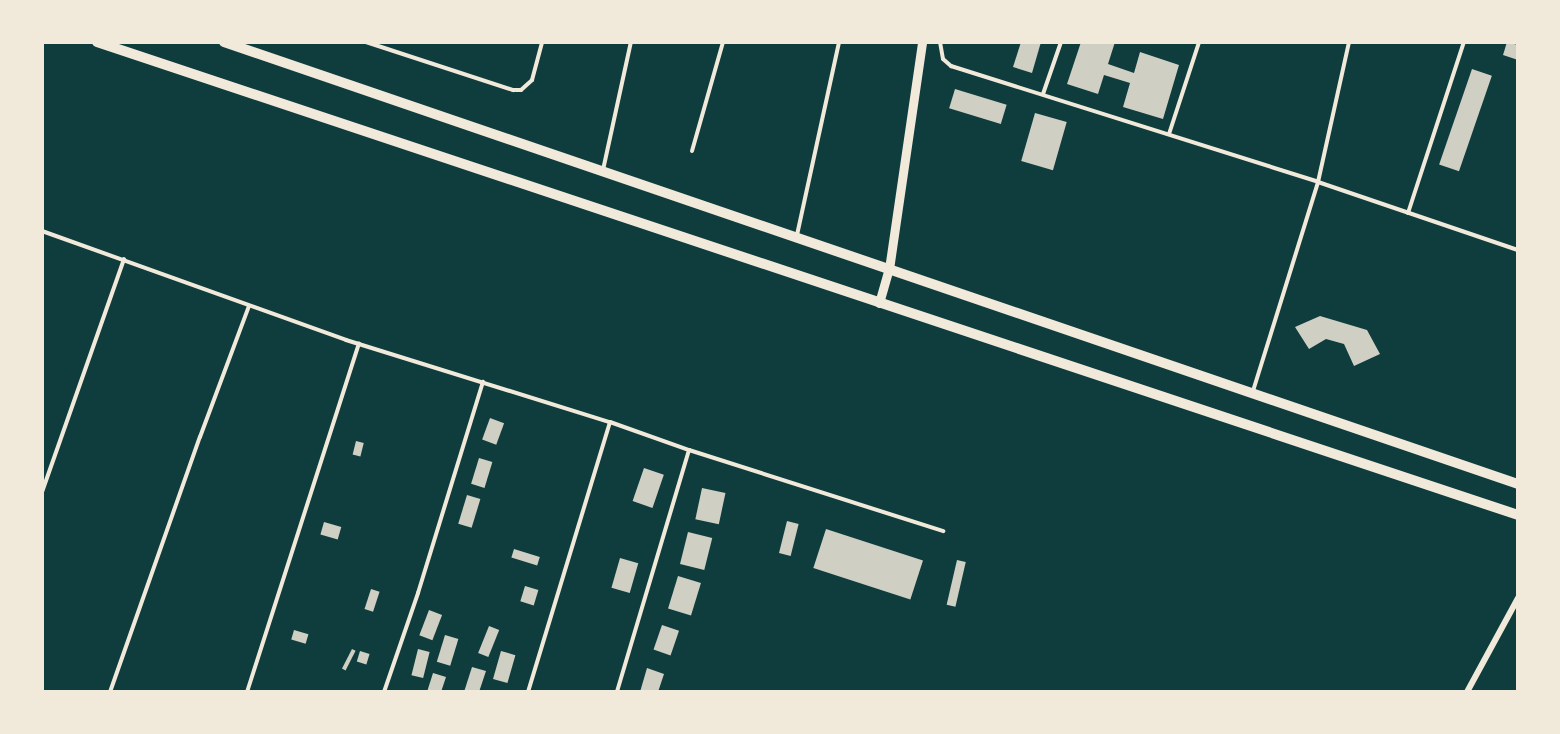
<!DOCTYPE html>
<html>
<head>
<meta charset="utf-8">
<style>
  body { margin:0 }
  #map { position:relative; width:1560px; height:734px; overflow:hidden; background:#0f3d3e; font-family:"Public Sans",sans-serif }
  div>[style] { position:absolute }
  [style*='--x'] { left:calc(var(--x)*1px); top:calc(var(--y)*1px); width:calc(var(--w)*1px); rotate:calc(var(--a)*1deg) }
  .building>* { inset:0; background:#cfcfc3; transform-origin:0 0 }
  .service>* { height:4px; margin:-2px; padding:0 2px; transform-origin:2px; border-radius:2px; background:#f1e9da }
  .minor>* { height:6px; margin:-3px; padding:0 3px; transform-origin:3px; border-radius:3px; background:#f1e9da }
  .tertiary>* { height:9px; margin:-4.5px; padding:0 4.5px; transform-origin:4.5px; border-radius:4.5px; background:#f1e9da }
  .secondary>* { height:10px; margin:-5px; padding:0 5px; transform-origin:5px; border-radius:5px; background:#f1e9da }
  span { translate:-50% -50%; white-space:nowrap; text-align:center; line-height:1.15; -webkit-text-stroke:5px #f1e9da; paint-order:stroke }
  .frame { position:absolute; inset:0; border:44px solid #f1e9da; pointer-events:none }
</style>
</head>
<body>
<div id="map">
  <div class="building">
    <div style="clip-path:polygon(1021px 42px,1041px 42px,1032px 73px,1013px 67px)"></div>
    <div style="clip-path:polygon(1081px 42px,1115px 42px,1108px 64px,1134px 73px,1140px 52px,1179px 65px,1163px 119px,1123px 107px,1130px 83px,1104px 75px,1098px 94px,1067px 84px)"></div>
    <div style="clip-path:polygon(1507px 42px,1518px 45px,1518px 60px,1503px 55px)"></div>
    <div style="left:1472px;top:69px;width:21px;height:101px;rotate:19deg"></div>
    <div style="left:955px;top:89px;width:54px;height:20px;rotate:17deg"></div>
    <div style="left:1035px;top:113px;width:33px;height:50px;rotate:16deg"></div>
    <div style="clip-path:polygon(1320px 316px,1367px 330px,1380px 354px,1354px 366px,1344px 344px,1326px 339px,1309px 349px,1295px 327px)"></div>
    <div style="left:490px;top:418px;width:15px;height:23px;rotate:20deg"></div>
    <div style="left:356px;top:441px;width:8px;height:14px;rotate:14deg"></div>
    <div style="left:479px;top:458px;width:14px;height:27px;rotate:17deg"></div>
    <div style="left:644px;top:468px;width:21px;height:35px;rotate:19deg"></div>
    <div style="left:702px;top:488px;width:24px;height:32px;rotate:12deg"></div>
    <div style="left:467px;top:495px;width:14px;height:30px;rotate:17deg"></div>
    <div style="left:787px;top:521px;width:12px;height:33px;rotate:14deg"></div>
    <div style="left:324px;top:522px;width:18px;height:13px;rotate:16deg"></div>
    <div style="left:826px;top:529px;width:102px;height:41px;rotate:18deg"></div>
    <div style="left:688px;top:532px;width:25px;height:33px;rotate:14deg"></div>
    <div style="left:514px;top:549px;width:27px;height:9px;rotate:17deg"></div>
    <div style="left:620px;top:558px;width:19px;height:31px;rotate:16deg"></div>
    <div style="left:957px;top:560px;width:9px;height:46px;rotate:13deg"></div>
    <div style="left:678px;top:576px;width:24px;height:34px;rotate:17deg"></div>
    <div style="left:525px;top:586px;width:14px;height:16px;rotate:17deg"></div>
    <div style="left:371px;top:589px;width:9px;height:21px;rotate:18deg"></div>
    <div style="left:429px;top:610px;width:14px;height:27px;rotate:21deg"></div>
    <div style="left:662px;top:625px;width:18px;height:26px;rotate:19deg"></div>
    <div style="left:489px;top:626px;width:11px;height:29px;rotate:22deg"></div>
    <div style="left:294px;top:630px;width:15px;height:10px;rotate:16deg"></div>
    <div style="left:445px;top:635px;width:14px;height:28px;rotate:17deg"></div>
    <div style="left:352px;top:649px;width:4px;height:22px;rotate:27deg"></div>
    <div style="left:418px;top:649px;width:12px;height:27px;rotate:14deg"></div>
    <div style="left:360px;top:651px;width:10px;height:11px;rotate:17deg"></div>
    <div style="left:501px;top:651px;width:15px;height:29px;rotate:16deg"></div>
    <div style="clip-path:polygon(472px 667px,486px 671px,479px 692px,464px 692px)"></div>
    <div style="clip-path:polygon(647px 668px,664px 674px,658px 692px,640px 692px)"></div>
    <div style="clip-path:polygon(433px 673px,446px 677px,441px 692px,427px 692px)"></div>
  </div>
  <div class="service">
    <div style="--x:366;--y:42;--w:155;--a:18.1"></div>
    <div style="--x:513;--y:90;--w:8;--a:0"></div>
    <div style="--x:521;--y:90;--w:15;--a:-42"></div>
    <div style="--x:532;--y:80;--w:39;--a:-75"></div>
    <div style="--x:940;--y:42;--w:17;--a:80"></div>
    <div style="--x:943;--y:59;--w:11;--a:41"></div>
    <div style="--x:951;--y:66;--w:385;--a:17.5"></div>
    <div style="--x:1318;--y:182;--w:211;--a:18.8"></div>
    <div style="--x:1043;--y:94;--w:55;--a:-70.9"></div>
    <div style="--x:1169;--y:134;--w:97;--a:-71.9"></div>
    <div style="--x:692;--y:151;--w:113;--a:-74.1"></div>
    <div style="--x:603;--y:170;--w:131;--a:-77.7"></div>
    <div style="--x:1408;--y:213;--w:180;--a:-71.9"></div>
    <div style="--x:42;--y:231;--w:323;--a:19.7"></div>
    <div style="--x:346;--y:340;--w:276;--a:17.3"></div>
    <div style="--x:610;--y:422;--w:282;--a:106.9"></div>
    <div style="--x:797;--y:235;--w:198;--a:-77.7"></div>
    <div style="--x:1253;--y:391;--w:219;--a:-72.7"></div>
    <div style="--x:1318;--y:182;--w:143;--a:-77.5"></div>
    <div style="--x:610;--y:422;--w:84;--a:19.5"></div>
    <div style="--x:689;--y:450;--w:252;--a:106.6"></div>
    <div style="--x:689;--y:450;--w:267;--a:17.7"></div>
    <div style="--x:42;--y:492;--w:247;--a:-70.6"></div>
    <div style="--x:110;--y:692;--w:270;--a:-70.6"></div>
    <div style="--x:200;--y:437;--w:140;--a:-69.5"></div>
    <div style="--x:247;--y:692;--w:366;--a:-72.2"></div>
    <div style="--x:384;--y:692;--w:105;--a:-71"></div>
    <div style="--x:418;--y:593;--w:221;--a:-72.9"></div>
  </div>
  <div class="minor">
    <div style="--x:1467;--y:692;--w:107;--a:-61.5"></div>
  </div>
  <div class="tertiary">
    <div style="--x:879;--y:303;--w:35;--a:-74"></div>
    <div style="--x:889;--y:269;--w:229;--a:-81.7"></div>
  </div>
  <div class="secondary">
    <div style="--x:97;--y:42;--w:1498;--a:18.41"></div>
    <div style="--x:224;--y:42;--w:1367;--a:18.86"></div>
  </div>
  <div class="frame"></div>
</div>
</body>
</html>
